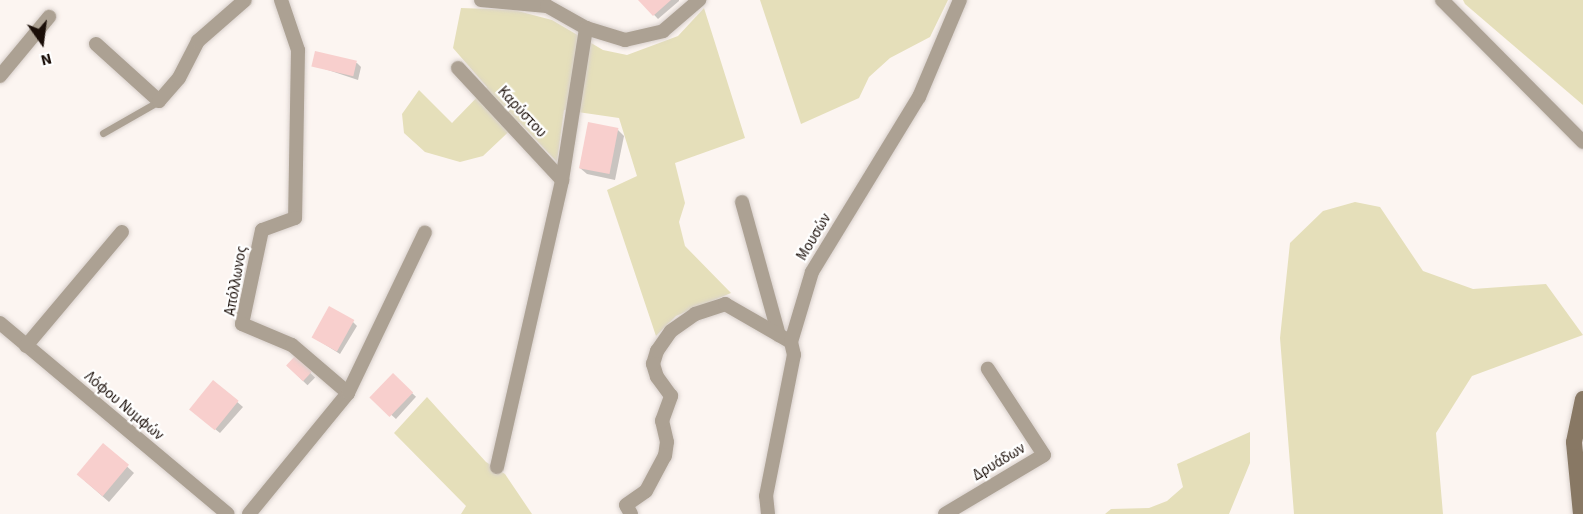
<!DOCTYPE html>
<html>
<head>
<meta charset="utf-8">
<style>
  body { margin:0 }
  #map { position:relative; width:1583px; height:514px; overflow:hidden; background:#fcf5f1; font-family:"Source Sans 3",sans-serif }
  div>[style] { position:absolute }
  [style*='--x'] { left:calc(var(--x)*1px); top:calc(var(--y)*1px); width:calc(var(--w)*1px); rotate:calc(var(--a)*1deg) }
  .green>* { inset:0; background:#e5dfba }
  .shadow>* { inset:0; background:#0003; transform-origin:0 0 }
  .building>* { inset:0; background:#f8cfcd; transform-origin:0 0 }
  .roads { filter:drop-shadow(0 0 2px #d8d0cc) drop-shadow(0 0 2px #d8d0cc) }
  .service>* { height:7px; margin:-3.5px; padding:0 3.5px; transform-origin:3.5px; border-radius:3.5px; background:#aca193 }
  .minor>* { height:14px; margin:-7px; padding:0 7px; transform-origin:7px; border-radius:7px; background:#aca193 }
  .secondary>* { height:16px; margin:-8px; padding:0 8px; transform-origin:8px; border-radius:8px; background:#887864 }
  span { translate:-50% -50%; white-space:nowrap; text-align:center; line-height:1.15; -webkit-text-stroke:4.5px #fff; paint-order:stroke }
  .street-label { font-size:15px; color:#1a0e08 }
  .north { position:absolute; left:12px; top:12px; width:60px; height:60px; -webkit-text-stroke:4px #fff; paint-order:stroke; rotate:166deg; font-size:16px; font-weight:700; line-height:24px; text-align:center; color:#1a0e08 }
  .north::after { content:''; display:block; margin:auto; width:21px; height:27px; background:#1a0e08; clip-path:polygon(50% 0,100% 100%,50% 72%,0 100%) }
</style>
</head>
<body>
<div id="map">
  <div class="green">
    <div style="clip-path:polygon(760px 0,948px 0,930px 37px,890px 58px,869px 77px,859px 98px,801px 124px)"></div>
    <div style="clip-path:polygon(1463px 0,1583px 0,1583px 105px,1465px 4px)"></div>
    <div style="clip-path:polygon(461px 8px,514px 10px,552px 20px,603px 50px,627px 55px,678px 36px,704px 8px,745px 138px,675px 163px,685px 203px,679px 222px,685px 246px,731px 293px,676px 316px,656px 336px,607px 190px,637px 176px,619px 118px,564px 110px,557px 162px,519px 122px,483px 156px,460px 162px,425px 152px,404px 133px,402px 114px,419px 90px,452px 123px,487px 87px,453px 48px)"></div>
    <div style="clip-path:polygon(1355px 202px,1380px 207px,1423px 271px,1473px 289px,1546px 284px,1583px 335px,1472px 376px,1436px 433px,1443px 514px,1294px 514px,1280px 338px,1290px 243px,1323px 211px)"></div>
    <div style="clip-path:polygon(427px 397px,486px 462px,505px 474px,532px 514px,461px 514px,466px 506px,394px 433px)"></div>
    <div style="clip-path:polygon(1250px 432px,1250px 463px,1229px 514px,1105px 514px,1111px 509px,1149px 508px,1167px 501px,1183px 487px,1177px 464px)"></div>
  </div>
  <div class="shadow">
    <div style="clip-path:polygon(640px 0,679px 0,679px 1px,658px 19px)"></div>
    <div style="clip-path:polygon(357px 63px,361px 67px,358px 80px,313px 65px)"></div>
    <div style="clip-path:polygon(617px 129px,624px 136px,615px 180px,587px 174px,580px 168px)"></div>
    <div style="clip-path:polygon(353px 322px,357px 326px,340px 354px,313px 337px)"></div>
    <div style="left:295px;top:358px;width:28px;height:11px;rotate:44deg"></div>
    <div style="left:393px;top:376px;width:31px;height:30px;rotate:42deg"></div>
    <div style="clip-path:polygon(214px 382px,243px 407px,220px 433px,195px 413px)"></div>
    <div style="clip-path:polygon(104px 445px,134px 473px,109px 502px,85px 481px)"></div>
  </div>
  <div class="building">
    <div style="clip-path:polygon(638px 0,671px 0,653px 16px)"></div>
    <div style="left:315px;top:51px;width:43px;height:16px;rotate:13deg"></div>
    <div style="left:588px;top:122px;width:31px;height:47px;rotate:11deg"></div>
    <div style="left:329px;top:306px;width:29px;height:36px;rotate:29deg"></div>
    <div style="left:295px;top:356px;width:23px;height:13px;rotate:43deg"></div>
    <div style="left:393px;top:373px;width:28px;height:34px;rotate:44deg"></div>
    <div style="left:213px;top:380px;width:33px;height:38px;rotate:39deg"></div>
    <div style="left:103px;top:443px;width:34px;height:41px;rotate:40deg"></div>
  </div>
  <div class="roads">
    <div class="service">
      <div style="--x:103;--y:133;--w:64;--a:-29.7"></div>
    </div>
    <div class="minor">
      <div style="--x:281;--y:0;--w:53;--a:71.2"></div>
      <div style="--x:298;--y:50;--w:168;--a:91"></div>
      <div style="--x:295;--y:218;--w:35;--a:160"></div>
      <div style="--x:262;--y:230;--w:96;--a:102"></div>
      <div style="--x:242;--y:324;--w:54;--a:22.8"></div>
      <div style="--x:292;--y:345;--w:74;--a:40.6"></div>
      <div style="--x:481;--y:0;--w:66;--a:5.2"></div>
      <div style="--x:547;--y:6;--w:45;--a:29.4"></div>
      <div style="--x:586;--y:28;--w:41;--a:17.1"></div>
      <div style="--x:625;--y:40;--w:39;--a:-13"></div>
      <div style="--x:663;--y:31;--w:48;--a:-40.7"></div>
      <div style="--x:1442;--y:0;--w:200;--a:45.2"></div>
      <div style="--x:96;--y:44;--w:85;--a:42.1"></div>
      <div style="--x:159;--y:101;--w:30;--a:-49"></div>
      <div style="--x:179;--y:78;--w:42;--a:-62.8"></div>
      <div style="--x:198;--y:41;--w:62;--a:-41.1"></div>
      <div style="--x:458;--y:68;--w:153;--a:47.1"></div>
      <div style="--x:0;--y:76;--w:77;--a:-50.3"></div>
      <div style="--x:742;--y:202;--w:138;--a:74.5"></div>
      <div style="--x:0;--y:323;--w:297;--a:40"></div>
      <div style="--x:26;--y:346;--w:149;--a:-49.9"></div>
      <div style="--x:497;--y:467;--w:294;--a:-77.2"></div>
      <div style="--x:562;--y:180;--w:154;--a:-81"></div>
      <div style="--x:249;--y:514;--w:156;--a:-50.7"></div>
      <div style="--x:348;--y:393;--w:178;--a:-64.4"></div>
      <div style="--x:631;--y:514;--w:10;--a:-119"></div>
      <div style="--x:626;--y:505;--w:24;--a:-35"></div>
      <div style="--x:646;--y:491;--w:40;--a:-62"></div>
      <div style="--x:665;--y:456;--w:14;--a:-82"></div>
      <div style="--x:667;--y:442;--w:22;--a:-103"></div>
      <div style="--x:662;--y:421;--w:27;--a:-70"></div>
      <div style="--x:671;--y:396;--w:24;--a:-126"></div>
      <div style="--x:657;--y:377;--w:14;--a:-107"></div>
      <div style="--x:653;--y:364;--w:14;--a:-73"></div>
      <div style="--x:657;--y:351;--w:24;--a:-55"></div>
      <div style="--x:671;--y:331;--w:29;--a:-35"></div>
      <div style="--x:695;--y:314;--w:32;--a:-18"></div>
      <div style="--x:725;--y:304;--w:76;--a:29.9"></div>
      <div style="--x:768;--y:514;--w:18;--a:-96"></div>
      <div style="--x:766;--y:496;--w:144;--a:-78.8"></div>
      <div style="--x:794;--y:355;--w:13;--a:-103"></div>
      <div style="--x:791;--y:342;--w:73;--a:-73.3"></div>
      <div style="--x:812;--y:272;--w:205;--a:-58.6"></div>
      <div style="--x:919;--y:97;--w:105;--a:-67.1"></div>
      <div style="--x:945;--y:514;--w:115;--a:-30.8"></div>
      <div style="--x:1044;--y:455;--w:103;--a:-123.1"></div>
    </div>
    <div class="secondary">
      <div style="--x:1581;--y:514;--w:72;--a:-95.6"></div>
      <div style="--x:1574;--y:442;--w:44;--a:-78.2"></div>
    </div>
  </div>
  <div class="street-label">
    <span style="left:522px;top:112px;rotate:47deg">Καρύστου</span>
    <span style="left:814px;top:237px;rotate:-59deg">Μουσών</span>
    <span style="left:236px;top:281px;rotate:-80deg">Απόλλωνος</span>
    <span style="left:124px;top:406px;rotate:40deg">Λόφου Νυμφών</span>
    <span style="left:999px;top:462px;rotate:-31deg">Δρυάδων</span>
  </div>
  <div class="north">N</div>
</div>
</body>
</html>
